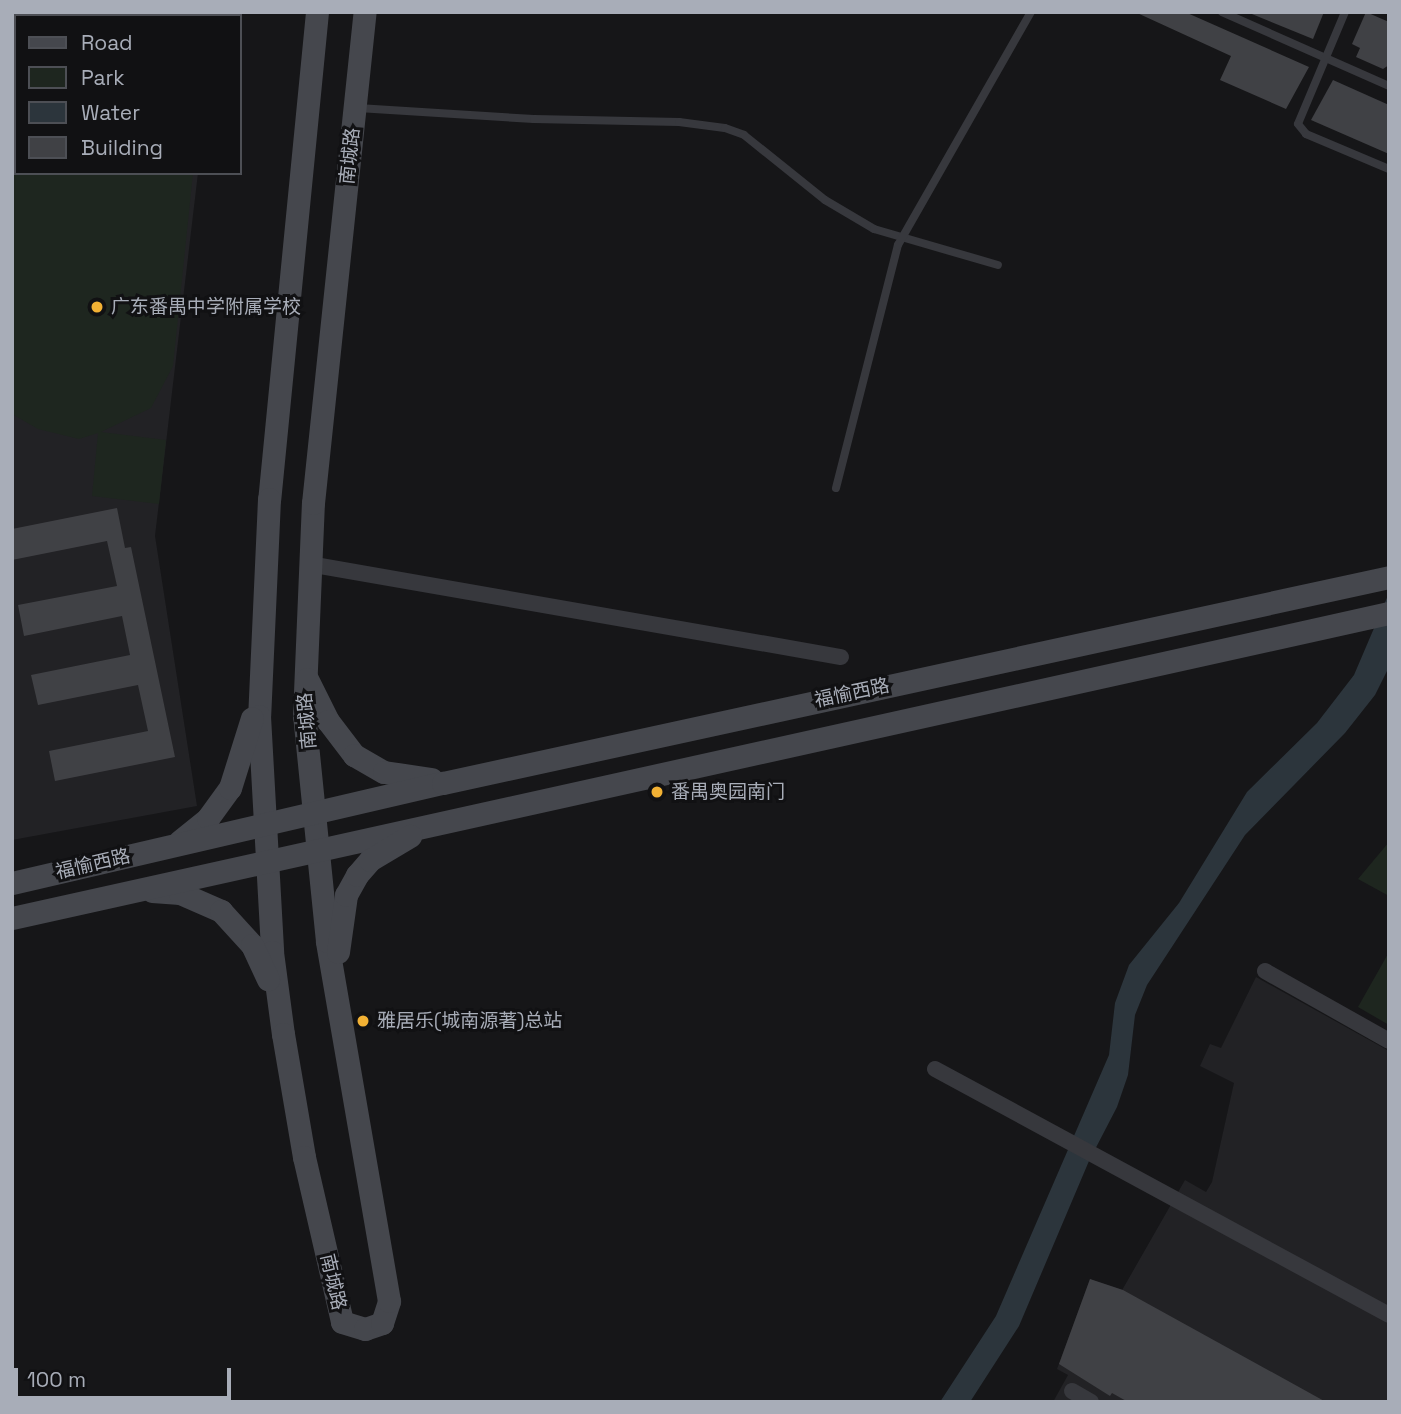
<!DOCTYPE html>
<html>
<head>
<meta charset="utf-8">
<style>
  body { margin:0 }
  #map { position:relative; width:1401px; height:1414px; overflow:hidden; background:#161618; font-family:"Space Grotesk","Noto Sans SC",sans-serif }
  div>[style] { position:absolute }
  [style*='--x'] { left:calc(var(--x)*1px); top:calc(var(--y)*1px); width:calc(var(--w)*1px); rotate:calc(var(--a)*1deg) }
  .built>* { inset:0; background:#222225 }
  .green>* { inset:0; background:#1e261f }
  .water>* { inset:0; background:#2c353c }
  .building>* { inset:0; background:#404145 }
  .lane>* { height:8px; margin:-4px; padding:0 4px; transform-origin:4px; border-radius:4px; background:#37383d }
  .street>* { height:16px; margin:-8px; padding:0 8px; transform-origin:8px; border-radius:8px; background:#37383d }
  .secondary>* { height:23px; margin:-11.5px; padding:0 11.5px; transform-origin:11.5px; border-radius:11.5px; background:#45474d }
  .dots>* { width:19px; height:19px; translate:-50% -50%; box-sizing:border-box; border:4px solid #111113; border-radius:50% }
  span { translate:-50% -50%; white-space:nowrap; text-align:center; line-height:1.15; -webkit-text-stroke:6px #111113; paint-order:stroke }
  .street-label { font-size:19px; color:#a8adb8 }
  .poi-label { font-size:19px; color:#a8adb8 }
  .left { translate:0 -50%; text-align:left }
  .frame { position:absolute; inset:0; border:14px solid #a8adb8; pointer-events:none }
  .legend { position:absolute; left:14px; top:14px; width:228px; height:161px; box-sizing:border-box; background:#111113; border:2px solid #4d4f55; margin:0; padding:9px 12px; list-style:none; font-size:21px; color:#a8adb8 }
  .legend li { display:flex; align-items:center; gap:14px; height:35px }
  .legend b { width:35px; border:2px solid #4d4f55 }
  .scale { position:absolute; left:14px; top:1368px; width:217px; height:32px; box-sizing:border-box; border:4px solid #a8adb8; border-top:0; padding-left:9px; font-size:21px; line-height:24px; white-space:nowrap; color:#a8adb8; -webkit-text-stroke:5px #111113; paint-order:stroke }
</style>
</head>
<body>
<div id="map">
  <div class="built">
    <div style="clip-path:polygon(12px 12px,216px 12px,16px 16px,16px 173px,198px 173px,155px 536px,197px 806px,12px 840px)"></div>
    <div style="clip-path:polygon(1256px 977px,1389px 1051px,1389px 1402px,1053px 1402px,1068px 1375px,1057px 1369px,1090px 1279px,1121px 1292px,1185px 1180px,1206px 1192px,1212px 1182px,1234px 1083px,1200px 1066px,1210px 1044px,1221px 1048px)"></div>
  </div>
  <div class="green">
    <div style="clip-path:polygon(12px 55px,16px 173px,193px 173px,173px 366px,151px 408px,101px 432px,166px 440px,159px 504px,92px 496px,98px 433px,79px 439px,38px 429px,12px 414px)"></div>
    <div style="clip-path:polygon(1389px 842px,1389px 896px,1358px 879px)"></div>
    <div style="clip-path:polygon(1389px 952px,1389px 1025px,1358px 1007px)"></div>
  </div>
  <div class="water">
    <div style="clip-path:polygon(1389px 593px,1389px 667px,1375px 695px,1345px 733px,1245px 835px,1147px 985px,1135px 1015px,1128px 1075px,1117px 1107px,1089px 1161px,1019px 1326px,970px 1402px,940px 1402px,996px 1316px,1109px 1055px,1115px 1003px,1129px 965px,1179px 903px,1247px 792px,1317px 723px,1354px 675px)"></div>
  </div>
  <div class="building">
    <div style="clip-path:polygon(1135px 12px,1185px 12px,1309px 67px,1286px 109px,1220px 80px,1231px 56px)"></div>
    <div style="clip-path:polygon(1247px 12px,1324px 12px,1313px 39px)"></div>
    <div style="clip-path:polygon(1366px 12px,1389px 22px,1389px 65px,1383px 69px,1356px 57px,1360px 48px,1352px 44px)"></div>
    <div style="clip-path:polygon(1333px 80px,1389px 105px,1389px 154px,1311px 120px)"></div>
    <div style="clip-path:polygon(117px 508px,125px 548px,131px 547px,175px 757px,55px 781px,49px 751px,148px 731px,138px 685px,38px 705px,31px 675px,130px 655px,122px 616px,24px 636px,18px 605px,117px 586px,107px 541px,12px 560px,12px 529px)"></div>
    <div style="clip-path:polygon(1090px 1279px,1123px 1290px,1326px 1402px,1128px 1402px,1112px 1393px,1110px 1396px,1059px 1364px)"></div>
  </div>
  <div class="lane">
    <div style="--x:1222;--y:12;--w:183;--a:23.9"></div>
    <div style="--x:1345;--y:12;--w:121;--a:112.8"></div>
    <div style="--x:1298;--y:124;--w:13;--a:51"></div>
    <div style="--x:1306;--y:134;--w:90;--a:22.9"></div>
    <div style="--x:358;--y:108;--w:176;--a:3.6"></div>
    <div style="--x:534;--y:119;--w:145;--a:1.2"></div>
    <div style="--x:679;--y:122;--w:46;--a:7.4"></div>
    <div style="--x:725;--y:128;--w:20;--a:20"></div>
    <div style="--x:744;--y:135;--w:104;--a:38.7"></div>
    <div style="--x:825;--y:200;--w:57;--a:30.6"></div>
    <div style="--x:874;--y:229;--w:129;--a:16.2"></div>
    <div style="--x:836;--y:488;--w:251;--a:-75.7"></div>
    <div style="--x:898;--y:245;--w:268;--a:-60.3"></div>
  </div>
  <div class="street">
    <div style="--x:309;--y:564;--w:540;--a:9.92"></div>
    <div style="--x:1265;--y:971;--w:142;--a:29.4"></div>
    <div style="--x:935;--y:1069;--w:516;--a:28.45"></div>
    <div style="--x:1072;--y:1391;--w:22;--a:30"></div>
  </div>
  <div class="secondary">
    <div style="--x:317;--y:12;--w:489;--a:95.6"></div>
    <div style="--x:269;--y:499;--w:217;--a:92.6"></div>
    <div style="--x:259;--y:716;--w:236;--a:86.8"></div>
    <div style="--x:272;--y:952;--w:83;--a:82.4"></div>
    <div style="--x:283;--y:1034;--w:125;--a:80.3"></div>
    <div style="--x:304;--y:1157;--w:169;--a:77"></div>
    <div style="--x:342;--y:1322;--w:24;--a:17"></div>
    <div style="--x:365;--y:1329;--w:18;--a:-19"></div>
    <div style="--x:382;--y:1323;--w:23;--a:-72"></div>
    <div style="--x:389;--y:1301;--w:365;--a:-99.8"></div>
    <div style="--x:327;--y:941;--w:226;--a:-95.8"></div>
    <div style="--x:304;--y:716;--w:213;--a:-87.6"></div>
    <div style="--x:313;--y:503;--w:494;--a:-84"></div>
    <div style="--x:307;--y:679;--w:47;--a:63.4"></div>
    <div style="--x:328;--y:721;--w:43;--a:52.6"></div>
    <div style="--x:354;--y:755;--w:34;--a:30"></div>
    <div style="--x:384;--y:772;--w:48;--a:8.5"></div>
    <div style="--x:180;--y:841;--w:36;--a:-39"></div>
    <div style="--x:208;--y:818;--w:37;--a:-54"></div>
    <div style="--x:230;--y:788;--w:73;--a:-72.6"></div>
    <div style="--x:12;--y:883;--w:442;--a:-13.1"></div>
    <div style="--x:443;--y:783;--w:968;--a:-12.28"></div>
    <div style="--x:152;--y:891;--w:28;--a:4"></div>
    <div style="--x:180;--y:893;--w:45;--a:23.7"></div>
    <div style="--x:221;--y:911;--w:46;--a:47.6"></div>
    <div style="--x:252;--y:945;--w:38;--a:65"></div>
    <div style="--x:12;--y:918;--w:1410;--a:-12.49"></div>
    <div style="--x:338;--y:952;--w:58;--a:-82"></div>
    <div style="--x:346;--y:895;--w:23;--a:-61"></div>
    <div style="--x:357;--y:875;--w:20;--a:-49"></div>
    <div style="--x:370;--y:860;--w:47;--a:-31"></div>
  </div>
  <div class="dots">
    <div style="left:97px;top:307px;background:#f2b134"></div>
    <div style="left:657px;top:792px;background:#f2b134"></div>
    <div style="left:363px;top:1021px;background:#f2b134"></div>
  </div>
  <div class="street-label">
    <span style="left:350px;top:156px;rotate:-84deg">南城路</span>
    <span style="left:852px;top:693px;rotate:-12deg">福愉西路</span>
    <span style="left:307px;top:721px;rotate:-95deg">南城路</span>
    <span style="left:93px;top:864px;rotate:-13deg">福愉西路</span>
    <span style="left:333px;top:1282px;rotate:77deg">南城路</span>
  </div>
  <div class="poi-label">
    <span class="left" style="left:111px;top:307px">广东番禺中学附属学校</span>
    <span class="left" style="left:671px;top:792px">番禺奥园南门</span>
    <span class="left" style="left:377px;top:1021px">雅居乐(城南源著)总站</span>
  </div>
  <div class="frame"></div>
  <ul class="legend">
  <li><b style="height:9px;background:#45474d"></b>Road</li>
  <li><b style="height:19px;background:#1e261f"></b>Park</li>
  <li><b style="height:19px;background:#2c353c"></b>Water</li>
  <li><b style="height:19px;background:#404145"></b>Building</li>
  </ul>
  <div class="scale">100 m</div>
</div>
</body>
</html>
